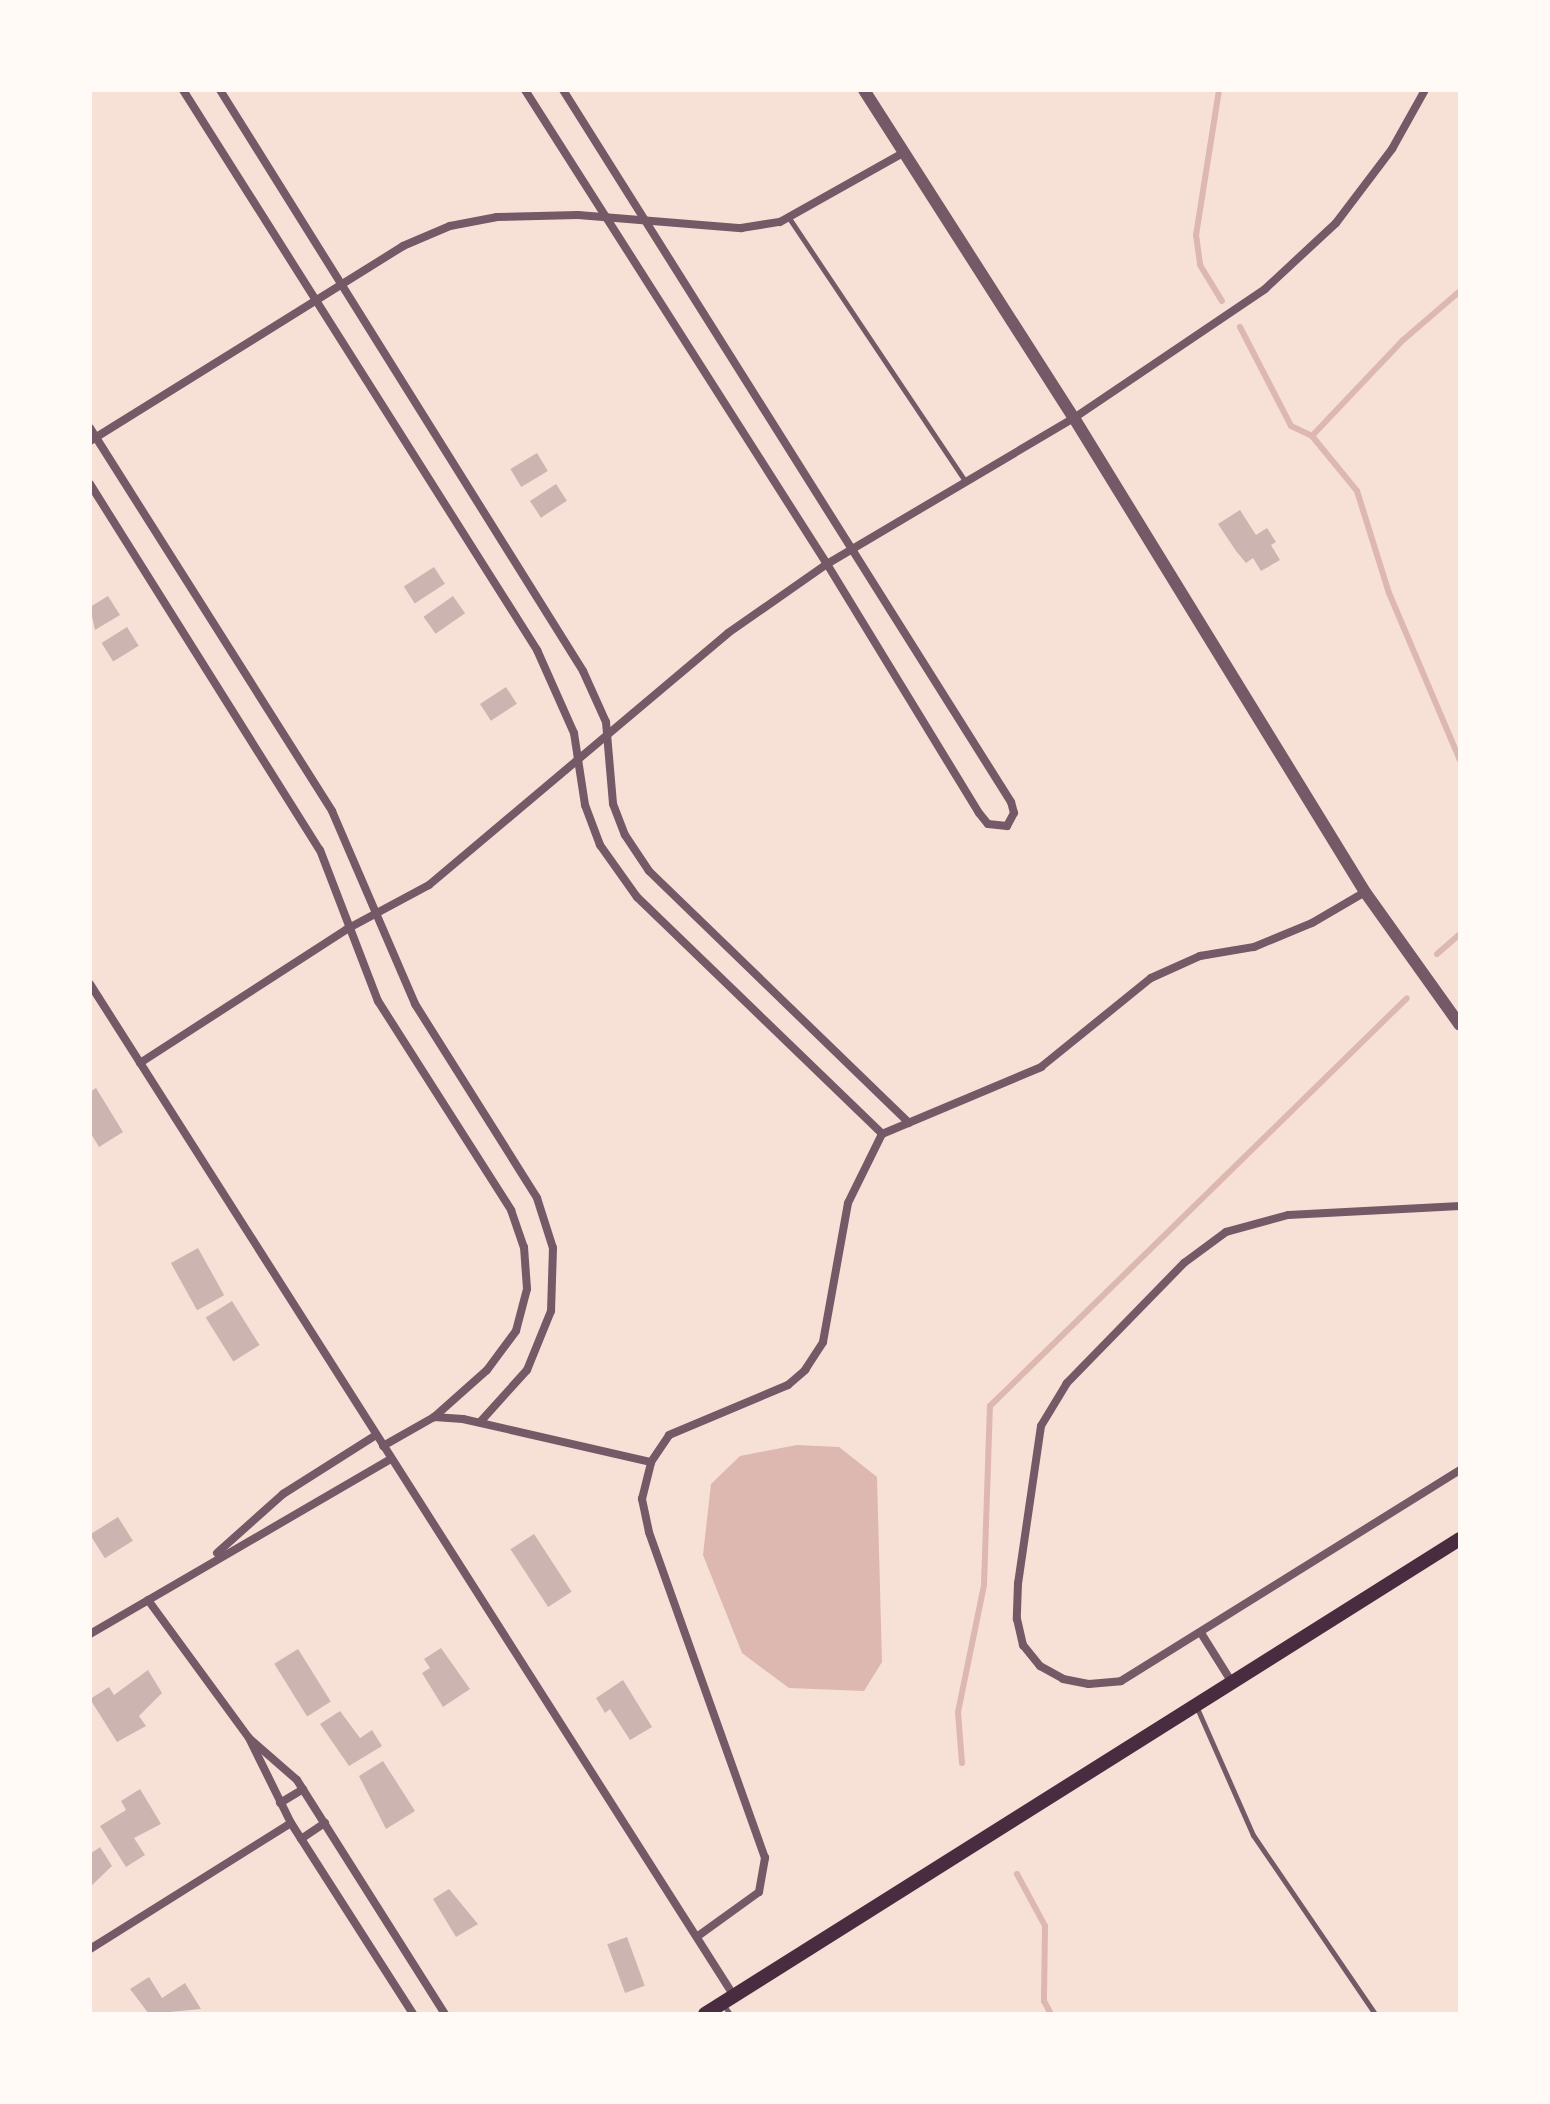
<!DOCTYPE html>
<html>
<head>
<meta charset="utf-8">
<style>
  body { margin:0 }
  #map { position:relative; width:1550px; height:2104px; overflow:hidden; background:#f7e1d7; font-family:Rubik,sans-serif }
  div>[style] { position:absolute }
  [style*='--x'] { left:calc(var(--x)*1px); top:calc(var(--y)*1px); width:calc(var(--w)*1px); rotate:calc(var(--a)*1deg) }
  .water>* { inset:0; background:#dcb8b0 }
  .stream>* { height:6px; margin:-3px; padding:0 3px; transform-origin:3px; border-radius:3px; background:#dcb8b0 }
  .building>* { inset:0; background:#ccb4b1; transform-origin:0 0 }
  .service>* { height:5px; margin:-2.5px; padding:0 2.5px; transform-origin:2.5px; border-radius:2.5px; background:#755966 }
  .minor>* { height:8px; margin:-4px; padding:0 4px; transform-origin:4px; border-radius:4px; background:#755966 }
  .tertiary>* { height:12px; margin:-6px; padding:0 6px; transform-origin:6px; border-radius:6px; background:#755966 }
  .secondary>* { height:14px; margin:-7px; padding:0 7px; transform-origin:7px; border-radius:7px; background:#4a2c40 }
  span { translate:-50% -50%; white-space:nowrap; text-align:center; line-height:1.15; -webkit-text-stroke:7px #fffaf5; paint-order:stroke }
  .frame { position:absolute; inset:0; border:92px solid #fffaf5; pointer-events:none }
</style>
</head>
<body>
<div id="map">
  <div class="water">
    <div style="clip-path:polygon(797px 1445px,839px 1447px,877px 1477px,882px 1662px,864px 1691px,789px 1688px,742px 1653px,703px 1555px,711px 1484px,740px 1456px)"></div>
  </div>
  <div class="stream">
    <div style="--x:1219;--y:90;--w:147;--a:99"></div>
    <div style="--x:1196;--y:235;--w:30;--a:82"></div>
    <div style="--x:1200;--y:265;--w:42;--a:58.6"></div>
    <div style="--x:1460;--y:291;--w:75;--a:139.3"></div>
    <div style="--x:1403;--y:340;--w:132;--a:133.5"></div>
    <div style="--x:1312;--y:436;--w:71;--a:50.7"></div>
    <div style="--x:1357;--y:491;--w:107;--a:72.6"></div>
    <div style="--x:1389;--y:593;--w:181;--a:67"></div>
    <div style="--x:1240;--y:327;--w:111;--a:62.7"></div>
    <div style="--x:1291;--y:426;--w:23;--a:25"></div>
    <div style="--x:1437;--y:954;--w:30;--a:-41"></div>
    <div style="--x:962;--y:1763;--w:51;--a:-94.5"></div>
    <div style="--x:958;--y:1712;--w:130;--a:-78.4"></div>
    <div style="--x:984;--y:1585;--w:179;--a:-88.1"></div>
    <div style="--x:990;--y:1406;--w:583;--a:-44.37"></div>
    <div style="--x:1017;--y:1874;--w:59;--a:61.7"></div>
    <div style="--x:1045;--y:1926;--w:75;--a:90.8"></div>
    <div style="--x:1044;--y:2001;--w:15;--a:62"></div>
  </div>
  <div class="building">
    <div style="left:537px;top:453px;width:21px;height:31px;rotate:59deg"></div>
    <div style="left:556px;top:484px;width:20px;height:31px;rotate:57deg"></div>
    <div style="clip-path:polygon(1240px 510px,1256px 535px,1267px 528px,1276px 542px,1271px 545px,1280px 560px,1261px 571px,1253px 558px,1246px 563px,1236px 551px,1218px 524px)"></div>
    <div style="left:434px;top:567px;width:20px;height:36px;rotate:57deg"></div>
    <div style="clip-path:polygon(108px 596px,120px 615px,95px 630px,90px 607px)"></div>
    <div style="left:453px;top:596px;width:21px;height:36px;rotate:55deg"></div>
    <div style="left:127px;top:627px;width:22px;height:30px;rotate:58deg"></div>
    <div style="left:506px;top:687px;width:20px;height:31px;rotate:57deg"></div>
    <div style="clip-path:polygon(96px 1088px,123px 1132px,99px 1147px,90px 1132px,90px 1092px)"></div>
    <div style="left:198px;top:1248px;width:54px;height:31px;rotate:61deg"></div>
    <div style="left:232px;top:1301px;width:52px;height:31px;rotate:58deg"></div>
    <div style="left:118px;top:1517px;width:28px;height:33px;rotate:58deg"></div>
    <div style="left:534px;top:1534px;width:69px;height:28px;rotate:57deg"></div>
    <div style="clip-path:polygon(441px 1648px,470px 1689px,443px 1707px,422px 1673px,430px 1668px,424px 1659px)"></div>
    <div style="left:298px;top:1649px;width:62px;height:28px;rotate:58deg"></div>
    <div style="clip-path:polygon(148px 1670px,162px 1693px,139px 1716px,146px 1726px,117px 1742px,90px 1699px,109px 1687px,114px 1695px)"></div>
    <div style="clip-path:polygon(623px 1680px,652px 1727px,630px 1740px,610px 1709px,605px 1713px,596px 1698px)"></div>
    <div style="clip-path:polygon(340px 1711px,360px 1738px,372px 1730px,382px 1746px,349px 1766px,320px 1724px)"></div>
    <div style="clip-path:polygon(383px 1761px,415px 1811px,386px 1829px,359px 1776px)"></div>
    <div style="clip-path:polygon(140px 1789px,161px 1824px,134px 1838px,145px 1855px,126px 1867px,100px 1826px,126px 1810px,121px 1801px)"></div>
    <div style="clip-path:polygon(100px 1847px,112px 1866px,90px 1887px,90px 1854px)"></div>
    <div style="clip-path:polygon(449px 1889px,478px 1924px,456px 1937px,433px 1899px)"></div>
    <div style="left:627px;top:1937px;width:52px;height:21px;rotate:70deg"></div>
    <div style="clip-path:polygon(149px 1977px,162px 1998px,185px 1983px,201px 2009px,149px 2014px,130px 1989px)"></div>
  </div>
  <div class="service">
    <div style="--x:789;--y:218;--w:314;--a:56.2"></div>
    <div style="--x:1197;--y:1708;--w:139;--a:66.2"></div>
    <div style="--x:1253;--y:1835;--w:217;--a:55.7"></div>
    <div style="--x:723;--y:2004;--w:12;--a:55"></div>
  </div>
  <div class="minor">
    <div style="--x:183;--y:90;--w:663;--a:57.7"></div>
    <div style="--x:537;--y:650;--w:91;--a:66"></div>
    <div style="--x:574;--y:733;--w:73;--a:81.3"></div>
    <div style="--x:585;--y:805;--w:43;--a:69.4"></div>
    <div style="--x:600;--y:845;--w:64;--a:54.6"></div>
    <div style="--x:637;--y:897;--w:341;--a:44"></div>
    <div style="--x:220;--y:90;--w:685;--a:58"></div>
    <div style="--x:583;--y:671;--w:56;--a:65.7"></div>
    <div style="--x:606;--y:722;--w:82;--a:85.1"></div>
    <div style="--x:613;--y:804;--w:33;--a:69"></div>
    <div style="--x:625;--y:835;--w:43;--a:56.3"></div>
    <div style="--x:649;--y:871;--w:362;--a:44.1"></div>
    <div style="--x:525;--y:90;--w:562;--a:57.5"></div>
    <div style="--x:827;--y:564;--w:292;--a:58.6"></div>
    <div style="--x:979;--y:813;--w:14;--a:51"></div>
    <div style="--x:988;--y:824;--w:19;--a:6"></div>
    <div style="--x:1007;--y:826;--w:15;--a:-62"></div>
    <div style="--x:1014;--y:813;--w:11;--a:-105"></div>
    <div style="--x:1011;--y:802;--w:841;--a:-122.18"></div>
    <div style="--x:90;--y:428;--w:453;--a:57.7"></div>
    <div style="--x:332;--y:811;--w:210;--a:66.7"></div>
    <div style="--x:415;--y:1004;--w:229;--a:57.8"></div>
    <div style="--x:537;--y:1198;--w:52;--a:72.3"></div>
    <div style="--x:553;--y:1248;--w:63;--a:91.8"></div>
    <div style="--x:551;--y:1311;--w:64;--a:112.1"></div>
    <div style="--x:527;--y:1370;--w:69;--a:132"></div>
    <div style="--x:90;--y:441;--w:369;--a:-31.9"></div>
    <div style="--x:403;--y:246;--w:51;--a:-23.1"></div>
    <div style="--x:450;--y:226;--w:48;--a:-10.8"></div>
    <div style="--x:497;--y:217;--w:81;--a:-1.4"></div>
    <div style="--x:578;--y:215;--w:164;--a:4.6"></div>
    <div style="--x:741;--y:228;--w:39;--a:-9"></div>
    <div style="--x:780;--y:222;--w:141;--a:-29.3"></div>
    <div style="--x:90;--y:484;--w:432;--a:57.9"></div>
    <div style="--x:320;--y:850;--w:162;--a:69"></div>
    <div style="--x:378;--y:1001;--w:248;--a:57.5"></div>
    <div style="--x:511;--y:1210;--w:39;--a:71"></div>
    <div style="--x:524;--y:1247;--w:42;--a:85.9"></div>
    <div style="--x:527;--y:1289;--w:43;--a:104.7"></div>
    <div style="--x:516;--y:1331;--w:49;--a:126.6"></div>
    <div style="--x:487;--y:1370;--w:71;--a:138.4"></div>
    <div style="--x:90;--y:984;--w:1200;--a:57.53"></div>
    <div style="--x:140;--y:1063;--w:247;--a:-32.9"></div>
    <div style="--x:347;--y:929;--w:93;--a:-28.2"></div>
    <div style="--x:429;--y:885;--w:391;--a:-40.1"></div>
    <div style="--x:728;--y:633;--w:121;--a:-34.9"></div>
    <div style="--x:827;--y:564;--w:287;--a:-30.6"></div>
    <div style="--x:1074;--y:418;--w:230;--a:-34"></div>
    <div style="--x:1265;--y:289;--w:97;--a:-42.9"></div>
    <div style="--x:1336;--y:223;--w:93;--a:-52.9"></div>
    <div style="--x:1392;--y:149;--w:68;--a:-60.8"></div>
    <div style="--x:1460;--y:1206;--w:172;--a:177"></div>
    <div style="--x:1288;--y:1215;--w:64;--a:164.7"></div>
    <div style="--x:1226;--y:1232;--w:52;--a:143.6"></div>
    <div style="--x:1184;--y:1263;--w:168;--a:134.3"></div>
    <div style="--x:1067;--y:1383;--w:50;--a:121.2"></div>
    <div style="--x:1041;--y:1426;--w:159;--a:98.3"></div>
    <div style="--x:1018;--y:1583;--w:36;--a:92"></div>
    <div style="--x:1017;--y:1619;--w:27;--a:77"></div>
    <div style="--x:1023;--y:1645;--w:27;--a:51"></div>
    <div style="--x:1040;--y:1666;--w:26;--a:29"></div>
    <div style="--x:1063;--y:1679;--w:26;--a:11"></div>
    <div style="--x:1089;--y:1684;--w:32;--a:-5"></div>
    <div style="--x:1121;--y:1681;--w:399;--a:-31.9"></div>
    <div style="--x:383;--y:1446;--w:59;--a:-29.6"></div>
    <div style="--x:434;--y:1417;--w:29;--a:4"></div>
    <div style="--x:463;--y:1419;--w:193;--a:12.9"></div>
    <div style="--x:217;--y:1553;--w:89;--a:-41.8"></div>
    <div style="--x:283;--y:1494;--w:110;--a:-32.4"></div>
    <div style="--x:148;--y:1600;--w:171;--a:53.8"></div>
    <div style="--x:249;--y:1738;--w:95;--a:63.7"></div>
    <div style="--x:291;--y:1823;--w:227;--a:57.4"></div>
    <div style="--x:1201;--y:1633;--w:60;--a:57.9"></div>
    <div style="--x:90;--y:1634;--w:348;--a:-30.2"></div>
    <div style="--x:250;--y:1739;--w:62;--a:41.1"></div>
    <div style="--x:297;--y:1780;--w:277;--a:57.7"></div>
    <div style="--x:280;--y:1803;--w:27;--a:-31"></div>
    <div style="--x:301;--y:1839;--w:29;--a:-34"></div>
    <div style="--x:698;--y:1936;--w:75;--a:-35.8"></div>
    <div style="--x:759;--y:1892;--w:35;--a:-80"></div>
    <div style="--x:765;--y:1858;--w:346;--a:-109.6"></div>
    <div style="--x:649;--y:1532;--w:34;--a:-102"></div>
    <div style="--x:642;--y:1499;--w:38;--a:-76"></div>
    <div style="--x:651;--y:1462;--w:32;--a:-56"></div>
    <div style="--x:669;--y:1435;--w:129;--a:-22.8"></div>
    <div style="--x:788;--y:1385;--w:23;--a:-41"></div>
    <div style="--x:805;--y:1370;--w:33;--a:-57"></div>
    <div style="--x:823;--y:1342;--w:141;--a:-79.8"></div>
    <div style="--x:848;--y:1203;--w:77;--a:-63.8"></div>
    <div style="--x:882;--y:1134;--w:173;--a:-22.8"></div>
    <div style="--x:1041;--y:1067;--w:141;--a:-39"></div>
    <div style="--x:1151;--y:978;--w:54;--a:-24.2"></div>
    <div style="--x:1200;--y:956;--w:55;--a:-9.5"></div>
    <div style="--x:1254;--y:947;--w:63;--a:-22.5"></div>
    <div style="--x:1312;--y:923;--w:61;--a:-30.3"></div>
    <div style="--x:90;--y:1949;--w:237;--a:-32.1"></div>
  </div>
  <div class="tertiary">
    <div style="--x:864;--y:90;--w:389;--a:57.4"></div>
    <div style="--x:1074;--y:418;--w:556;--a:58.45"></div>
    <div style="--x:1365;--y:892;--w:163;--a:54.5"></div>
  </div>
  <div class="secondary">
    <div style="--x:705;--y:2014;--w:892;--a:-32.18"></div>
  </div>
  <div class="frame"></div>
</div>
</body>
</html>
